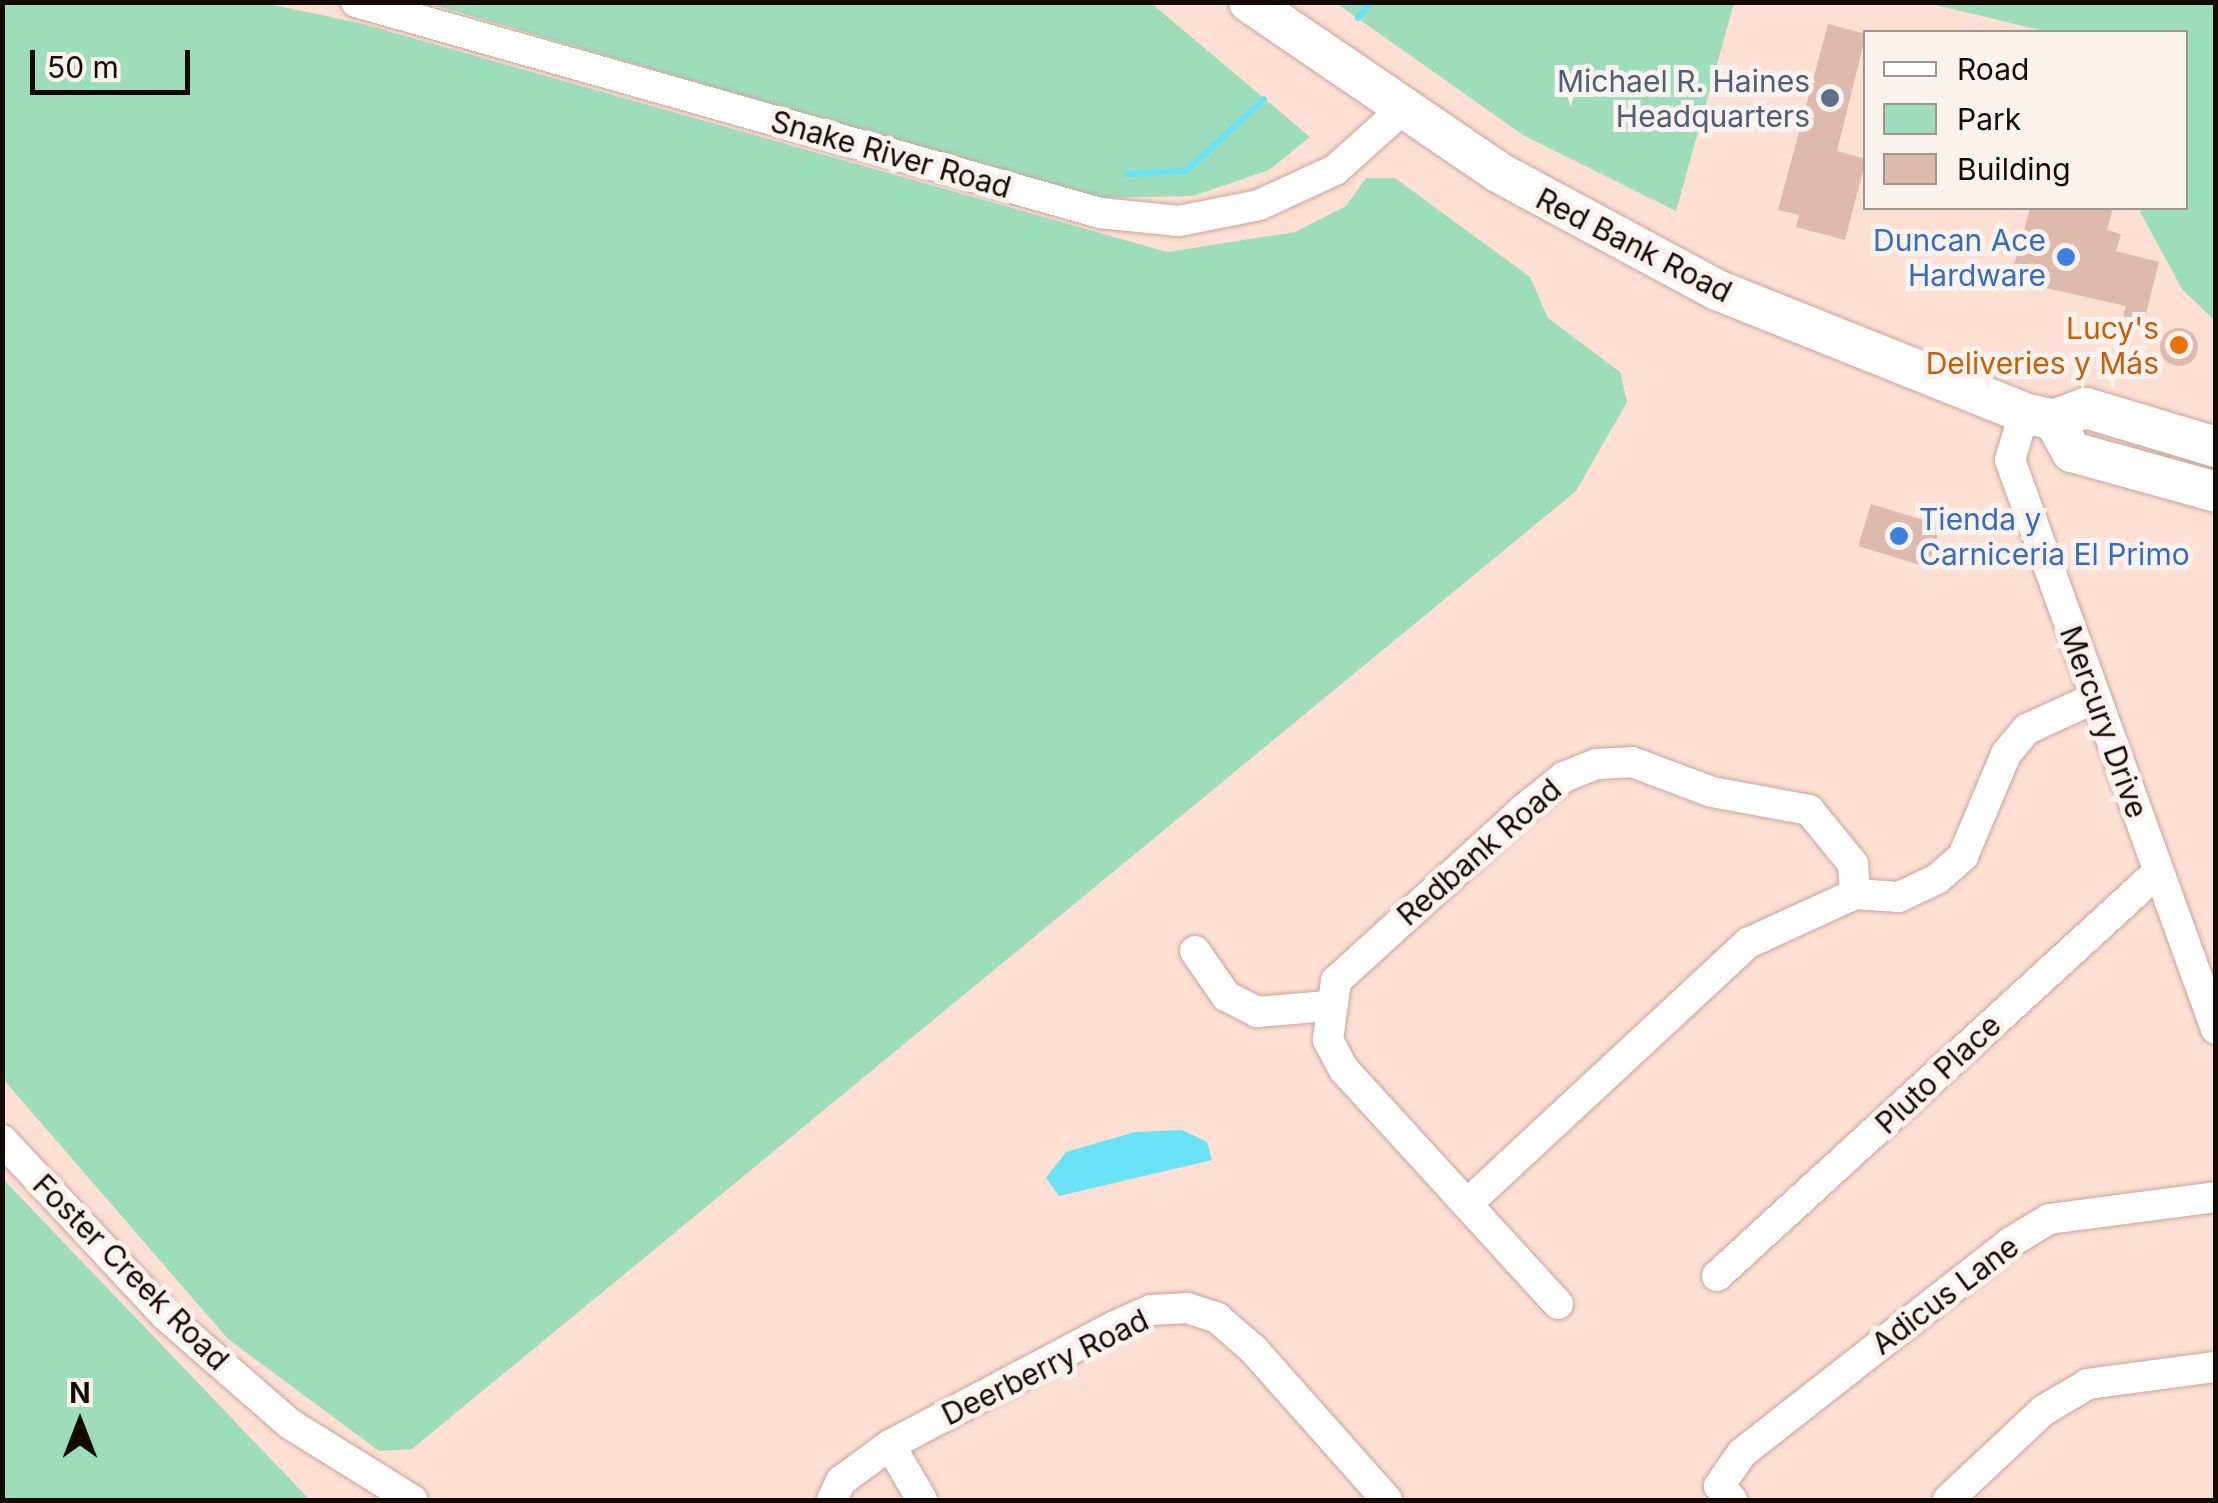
<!DOCTYPE html>
<html>
<head>
<meta charset="utf-8">
<style>
  body { margin:0 }
  #map { position:relative; width:2218px; height:1503px; overflow:hidden; background:#fddfd4; font-family:Inter,sans-serif }
  div>[style] { position:absolute }
  [style*='--x'] { left:calc(var(--x)*1px); top:calc(var(--y)*1px); width:calc(var(--w)*1px); rotate:calc(var(--a)*1deg) }
  .green>* { inset:0; background:#9eddbc }
  .water>* { inset:0; background:#6ae2f6 }
  .stream>* { height:6px; margin:-3px; padding:0 3px; transform-origin:3px; border-radius:3px; background:#6ae2f6 }
  .building>* { inset:0; background:#ddbaac; transform-origin:0 0 }
  .round { border-radius:50% }
  .roads { filter:drop-shadow(0 0 2px #c9a699) drop-shadow(0 0 2px #c9a699) }
  .minor>* { height:30px; margin:-15px; padding:0 15px; transform-origin:15px; border-radius:15px; background:#fff }
  .major>* { height:40px; margin:-20px; padding:0 20px; transform-origin:20px; border-radius:20px; background:#fff }
  .dots>* { width:28px; height:28px; translate:-50% -50%; box-sizing:border-box; border:5px solid #faf2ef; border-radius:50% }
  span { translate:-50% -50%; white-space:nowrap; text-align:center; line-height:1.15; -webkit-text-stroke:10px #faf2ef; paint-order:stroke }
  .service-label { font-size:30px; color:#4e5e75 }
  .right { translate:-100% -50%; text-align:right }
  .street-label { font-size:30px; color:#140905 }
  .shop-label { font-size:30px; color:#366cbe }
  .left { translate:0 -50%; text-align:left }
  .food-label { font-size:30px; color:#c56008 }
  .frame { position:absolute; inset:0; border:5px solid #140905; pointer-events:none }
  .legend { position:absolute; left:1863px; top:30px; width:325px; height:180px; box-sizing:border-box; background:#faf2ef; border:2px solid #9e9591; margin:0; padding:12px 18px; list-style:none; font-size:30px; color:#140905 }
  .legend li { display:flex; align-items:center; gap:20px; height:50px }
  .legend b { width:50px; border:2px solid #9e9591 }
  .north { position:absolute; left:30px; top:1373px; width:100px; height:100px; -webkit-text-stroke:8px #faf2ef; paint-order:stroke; rotate:0deg; font-size:28px; font-weight:700; line-height:40px; text-align:center; color:#140905 }
  .north::after { content:''; display:block; margin:auto; width:35px; height:45px; background:#140905; clip-path:polygon(50% 0,100% 100%,50% 72%,0 100%) }
  .scale { position:absolute; left:30px; top:50px; width:160px; height:45px; box-sizing:border-box; border:5px solid #140905; border-top:0; padding-left:12px; font-size:30px; line-height:35px; white-space:nowrap; color:#140905; -webkit-text-stroke:8px #faf2ef; paint-order:stroke }
</style>
</head>
<body>
<div id="map">
  <div class="green">
    <div style="clip-path:polygon(2px 3px,264px 3px,359px 23px,1167px 252px,1295px 232px,1346px 206px,1366px 178px,1395px 178px,1530px 277px,1548px 318px,1620px 372px,1627px 402px,1576px 491px,412px 1449px,379px 1451px,228px 1339px,3px 1079px)"></div>
    <div style="clip-path:polygon(427px 3px,1151px 3px,1310px 137px,1269px 170px,1193px 196px,1093px 198px)"></div>
    <div style="clip-path:polygon(1336px 3px,1734px 3px,1676px 211px,1523px 135px)"></div>
    <div style="clip-path:polygon(1927px 3px,2215px 3px,2215px 321px,2182px 289px,2138px 208px,2186px 208px,2186px 32px,2049px 32px)"></div>
    <div style="clip-path:polygon(2px 1179px,3px 1179px,310px 1500px,3px 1500px)"></div>
  </div>
  <div class="water">
    <div style="clip-path:polygon(1182px 1130px,1207px 1142px,1212px 1160px,1059px 1196px,1046px 1178px,1066px 1152px,1135px 1132px)"></div>
  </div>
  <div class="stream">
    <div style="--x:1358;--y:18;--w:21;--a:-51"></div>
    <div style="--x:1127;--y:174;--w:59;--a:-2.9"></div>
    <div style="--x:1186;--y:171;--w:106;--a:-42.7"></div>
  </div>
  <div class="building">
    <div style="clip-path:polygon(1828px 24px,1866px 34px,1837px 151px,1866px 159px,1845px 240px,1796px 227px,1799px 215px,1778px 210px)"></div>
    <div style="clip-path:polygon(2030px 208px,2113px 208px,2107px 230px,2121px 234px,2116px 251px,2159px 262px,2144px 322px,2123px 316px,2126px 306px,2010px 280px)"></div>
    <div class="round" style="left:2160px;top:328px;width:38px;height:38px"></div>
    <div style="left:1871px;top:504px;width:73px;height:44px;rotate:17deg"></div>
  </div>
  <div class="roads">
    <div class="minor">
      <div style="--x:356;--y:2;--w:773;--a:15.83"></div>
      <div style="--x:1100;--y:213;--w:79;--a:5.8"></div>
      <div style="--x:1179;--y:221;--w:82;--a:-11.3"></div>
      <div style="--x:1259;--y:205;--w:84;--a:-24.7"></div>
      <div style="--x:1335;--y:170;--w:93;--a:-41.9"></div>
      <div style="--x:2024;--y:413;--w:49;--a:106.6"></div>
      <div style="--x:2010;--y:460;--w:605;--a:70.1"></div>
      <div style="--x:1195;--y:951;--w:55;--a:55.4"></div>
      <div style="--x:1226;--y:996;--w:35;--a:27"></div>
      <div style="--x:1257;--y:1012;--w:71;--a:-4.8"></div>
      <div style="--x:2;--y:1140;--w:239;--a:47"></div>
      <div style="--x:165;--y:1315;--w:166;--a:41.1"></div>
      <div style="--x:290;--y:1424;--w:144;--a:31.9"></div>
      <div style="--x:1467;--y:1204;--w:384;--a:-42.9"></div>
      <div style="--x:1748;--y:943;--w:118;--a:-24.6"></div>
      <div style="--x:1855;--y:894;--w:44;--a:3.9"></div>
      <div style="--x:1899;--y:897;--w:42;--a:-25.3"></div>
      <div style="--x:1937;--y:879;--w:35;--a:-41"></div>
      <div style="--x:1963;--y:856;--w:111;--a:-67.1"></div>
      <div style="--x:2006;--y:754;--w:33;--a:-50"></div>
      <div style="--x:2027;--y:729;--w:75;--a:-24.5"></div>
      <div style="--x:1717;--y:1276;--w:598;--a:-42.49"></div>
      <div style="--x:1558;--y:1304;--w:317;--a:-132.4"></div>
      <div style="--x:1344;--y:1070;--w:34;--a:-118"></div>
      <div style="--x:1328;--y:1040;--w:60;--a:-82.3"></div>
      <div style="--x:1336;--y:981;--w:253;--a:-42.4"></div>
      <div style="--x:1523;--y:810;--w:53;--a:-38.8"></div>
      <div style="--x:1564;--y:777;--w:35;--a:-22"></div>
      <div style="--x:1597;--y:764;--w:35;--a:-3"></div>
      <div style="--x:1632;--y:762;--w:85;--a:20.6"></div>
      <div style="--x:1712;--y:792;--w:99;--a:10.5"></div>
      <div style="--x:1809;--y:810;--w:70;--a:50.8"></div>
      <div style="--x:1853;--y:864;--w:30;--a:86"></div>
      <div style="--x:890;--y:1445;--w:64;--a:59.8"></div>
      <div style="--x:832;--y:1500;--w:21;--a:-65"></div>
      <div style="--x:841;--y:1481;--w:61;--a:-36.3"></div>
      <div style="--x:890;--y:1445;--w:255;--a:-27.9"></div>
      <div style="--x:1115;--y:1326;--w:39;--a:-24"></div>
      <div style="--x:1151;--y:1310;--w:36;--a:-3"></div>
      <div style="--x:1187;--y:1308;--w:32;--a:18"></div>
      <div style="--x:1217;--y:1318;--w:48;--a:40.7"></div>
      <div style="--x:1253;--y:1349;--w:202;--a:48.4"></div>
      <div style="--x:1732;--y:1500;--w:19;--a:-133"></div>
      <div style="--x:1719;--y:1486;--w:40;--a:-55.1"></div>
      <div style="--x:1742;--y:1453;--w:342;--a:-38.1"></div>
      <div style="--x:2011;--y:1242;--w:44;--a:-31.2"></div>
      <div style="--x:2049;--y:1219;--w:168;--a:-7.5"></div>
      <div style="--x:1948;--y:1500;--w:132;--a:-43.2"></div>
      <div style="--x:2044;--y:1410;--w:51;--a:-30.6"></div>
      <div style="--x:2088;--y:1384;--w:129;--a:-7.6"></div>
    </div>
    <div class="major">
      <div style="--x:1249;--y:2;--w:301;--a:34.3"></div>
      <div style="--x:1498;--y:172;--w:249;--a:28.3"></div>
      <div style="--x:1717;--y:290;--w:331;--a:21.8"></div>
      <div style="--x:2024;--y:413;--w:31;--a:13"></div>
      <div style="--x:2054;--y:420;--w:34;--a:-21"></div>
      <div style="--x:2086;--y:408;--w:136;--a:16.7"></div>
      <div style="--x:2054;--y:420;--w:37;--a:61"></div>
      <div style="--x:2072;--y:452;--w:149;--a:15.5"></div>
    </div>
  </div>
  <div class="dots">
    <div style="left:1830px;top:98px;background:#5c6f8a"></div>
    <div style="left:2066px;top:257px;background:#3f7fe0"></div>
    <div style="left:2179px;top:345px;background:#e8710a"></div>
    <div style="left:1899px;top:536px;background:#3f7fe0"></div>
  </div>
  <div class="service-label">
    <span class="right" style="left:1810px;top:98px">Michael R. Haines<br>Headquarters</span>
  </div>
  <div class="street-label">
    <span style="left:891px;top:154px;rotate:16deg">Snake River Road</span>
    <span style="left:1634px;top:245px;rotate:27deg">Red Bank Road</span>
    <span style="left:2104px;top:722px;rotate:70deg">Mercury Drive</span>
    <span style="left:1479px;top:852px;rotate:-41deg">Redbank Road</span>
    <span style="left:1938px;top:1074px;rotate:-43deg">Pluto Place</span>
    <span style="left:131px;top:1272px;rotate:45deg">Foster Creek Road</span>
    <span style="left:1945px;top:1295px;rotate:-37deg">Adicus Lane</span>
    <span style="left:1045px;top:1367px;rotate:-26deg">Deerberry Road</span>
  </div>
  <div class="shop-label">
    <span class="right" style="left:2046px;top:257px">Duncan Ace<br>Hardware</span>
    <span class="left" style="left:1919px;top:536px">Tienda y<br>Carniceria El Primo</span>
  </div>
  <div class="food-label">
    <span class="right" style="left:2159px;top:345px">Lucy's<br>Deliveries y Más</span>
  </div>
  <div class="frame"></div>
  <ul class="legend">
  <li><b style="height:12px;background:#fff"></b>Road</li>
  <li><b style="height:28px;background:#9eddbc"></b>Park</li>
  <li><b style="height:28px;background:#ddbaac"></b>Building</li>
  </ul>
  <div class="north">N</div>
  <div class="scale">50 m</div>
</div>
</body>
</html>
